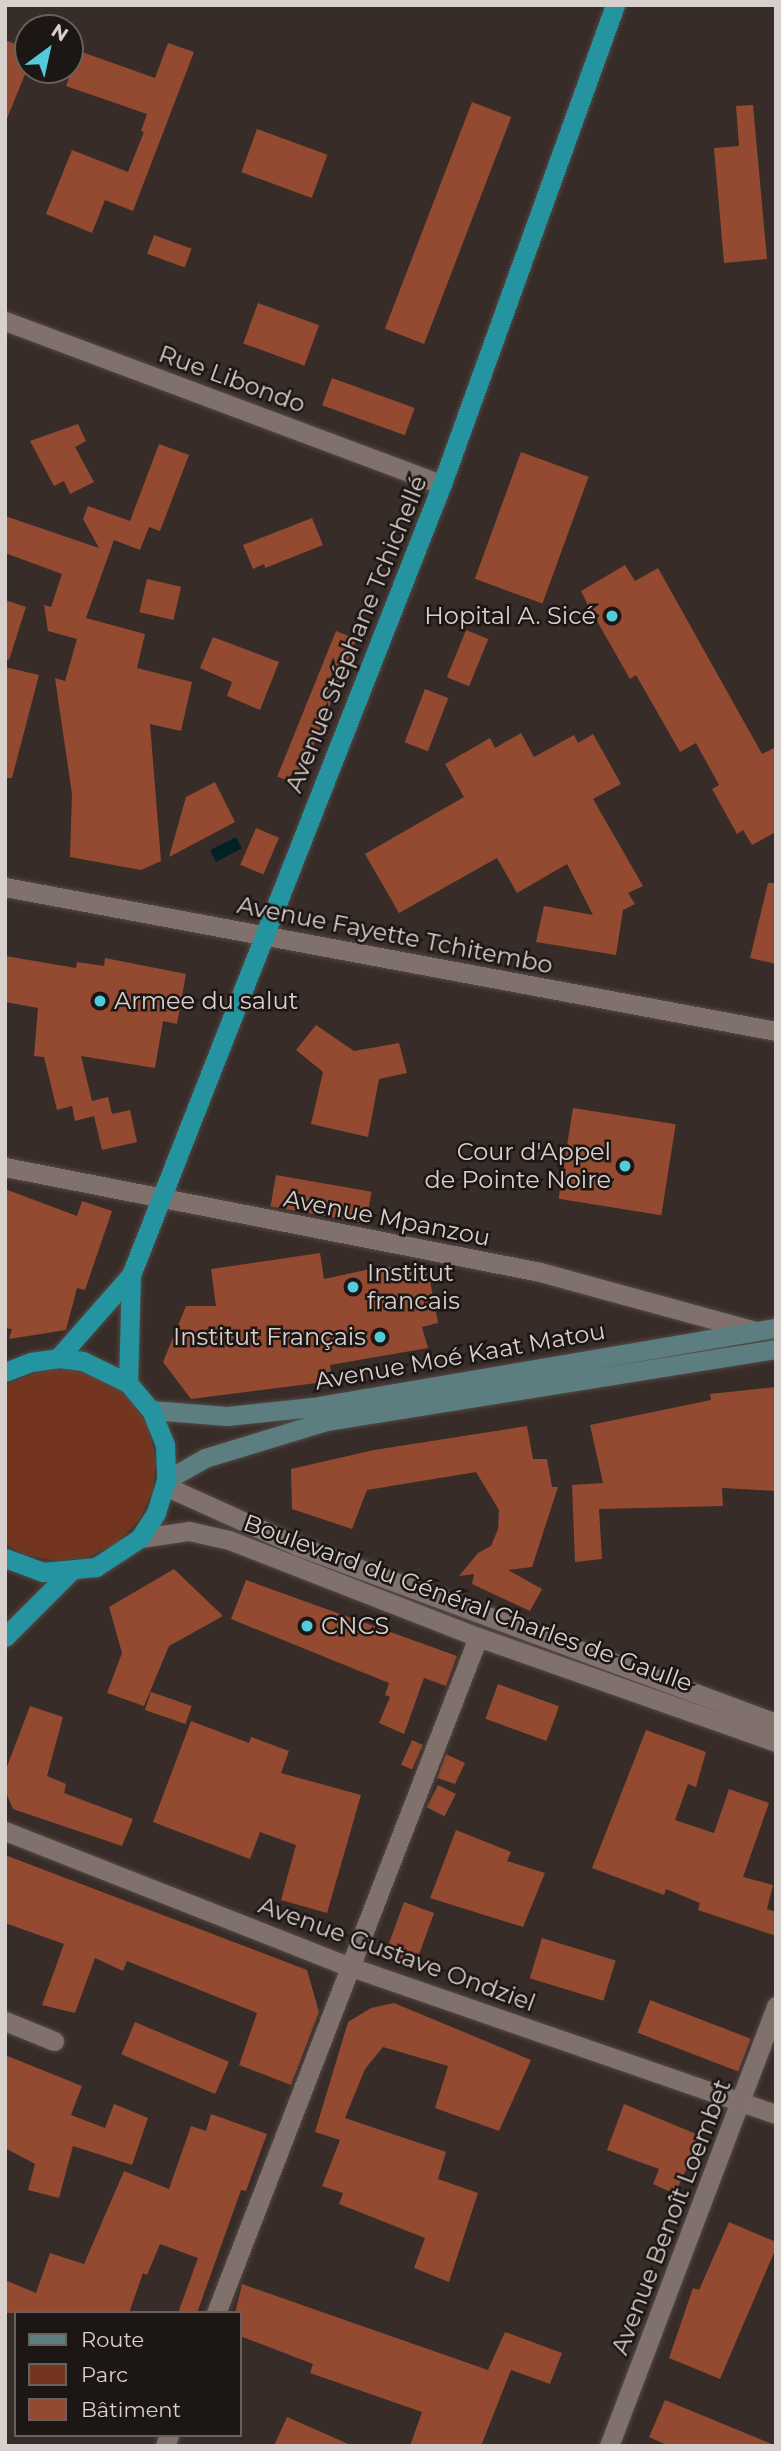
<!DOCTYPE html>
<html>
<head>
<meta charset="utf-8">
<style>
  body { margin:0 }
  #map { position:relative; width:781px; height:2451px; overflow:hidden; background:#382c28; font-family:Montserrat,sans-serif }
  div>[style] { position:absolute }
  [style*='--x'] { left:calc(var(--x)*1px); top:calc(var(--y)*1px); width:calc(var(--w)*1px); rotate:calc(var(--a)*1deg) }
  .green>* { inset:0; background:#74351e }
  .water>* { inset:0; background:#002227; transform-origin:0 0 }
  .building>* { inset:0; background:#934a30; transform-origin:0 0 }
  .roads { filter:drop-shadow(0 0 2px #534945) drop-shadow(0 0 2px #534945) }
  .minor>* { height:19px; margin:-9.5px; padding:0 9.5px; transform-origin:9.5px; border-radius:9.5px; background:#80716c }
  .tertiary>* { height:19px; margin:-9.5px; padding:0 9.5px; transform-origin:9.5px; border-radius:9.5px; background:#80716c }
  .secondary>* { height:19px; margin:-9.5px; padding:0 9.5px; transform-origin:9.5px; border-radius:9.5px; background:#5d7e80 }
  .trunk>* { height:19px; margin:-9.5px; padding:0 9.5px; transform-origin:9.5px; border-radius:9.5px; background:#2394a0 }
  .dots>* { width:19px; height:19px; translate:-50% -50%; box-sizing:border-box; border:4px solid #1c1614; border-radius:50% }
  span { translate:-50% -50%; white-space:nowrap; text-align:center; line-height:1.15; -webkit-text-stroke:5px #1c1614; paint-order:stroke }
  .street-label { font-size:24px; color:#d8d0cd }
  .poi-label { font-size:24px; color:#d8d0cd }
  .right { translate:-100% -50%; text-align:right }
  .left { translate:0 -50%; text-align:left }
  .frame { position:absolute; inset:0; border:7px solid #d8d0cd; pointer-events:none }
  .legend { position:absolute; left:14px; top:2311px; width:228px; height:126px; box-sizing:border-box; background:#1c1614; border:2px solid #67605e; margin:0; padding:9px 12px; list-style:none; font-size:21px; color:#d8d0cd }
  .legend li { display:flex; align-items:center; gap:14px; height:35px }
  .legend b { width:35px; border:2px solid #67605e }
  .north { position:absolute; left:14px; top:14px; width:70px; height:70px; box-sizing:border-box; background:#1c1614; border:2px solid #67605e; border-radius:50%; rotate:33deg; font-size:19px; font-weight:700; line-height:28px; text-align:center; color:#d8d0cd }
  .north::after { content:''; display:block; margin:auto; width:24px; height:32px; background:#53cbdb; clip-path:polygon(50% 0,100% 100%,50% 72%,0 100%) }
</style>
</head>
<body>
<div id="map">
  <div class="green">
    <div style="clip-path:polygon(43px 1369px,75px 1369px,105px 1379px,131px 1399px,148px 1426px,156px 1458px,153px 1490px,140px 1519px,118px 1542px,89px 1557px,57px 1561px,25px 1555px,5px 1544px,5px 1385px)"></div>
  </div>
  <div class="water">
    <div style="left:236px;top:837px;width:13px;height:29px;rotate:63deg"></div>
  </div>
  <div class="building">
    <div style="clip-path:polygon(5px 40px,28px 49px,28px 67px,6px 121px)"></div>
    <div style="clip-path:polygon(168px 43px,194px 52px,133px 211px,105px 200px,92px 233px,46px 214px,72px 150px,128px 172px,144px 132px,141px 131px,147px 114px,66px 86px,79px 51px,155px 78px)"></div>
    <div style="left:472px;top:102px;width:42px;height:243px;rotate:21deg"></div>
    <div style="clip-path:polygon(753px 105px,767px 259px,724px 263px,714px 148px,739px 146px,736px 106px)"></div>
    <div style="left:257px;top:129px;width:75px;height:46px;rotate:20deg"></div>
    <div style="left:154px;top:235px;width:40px;height:20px;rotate:20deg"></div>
    <div style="left:258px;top:303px;width:65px;height:43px;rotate:20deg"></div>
    <div style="left:332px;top:378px;width:88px;height:29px;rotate:20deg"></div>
    <div style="clip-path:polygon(78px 424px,86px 441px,75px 447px,94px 482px,70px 494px,64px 481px,54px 486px,30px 441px)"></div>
    <div style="clip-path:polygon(159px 444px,189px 455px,160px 531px,149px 527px,140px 550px,114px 540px,86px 618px,145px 634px,137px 668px,192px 682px,181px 731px,150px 724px,161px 861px,141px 870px,70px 857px,72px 794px,55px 678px,65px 681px,77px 639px,48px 631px,44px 605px,51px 607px,62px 574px,5px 553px,5px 516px,99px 548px,83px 519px,88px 506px,130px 521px)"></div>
    <div style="left:521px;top:452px;width:72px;height:135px;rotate:20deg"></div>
    <div style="clip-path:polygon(312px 518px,323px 545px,265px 568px,264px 564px,253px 569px,243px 545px)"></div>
    <div style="clip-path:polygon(625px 565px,635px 581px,658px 568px,762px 754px,776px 747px,776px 832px,752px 845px,743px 830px,737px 834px,712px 789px,719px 785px,696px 743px,680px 752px,636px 675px,630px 679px,589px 607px,581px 591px)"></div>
    <div style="left:147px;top:579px;width:35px;height:34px;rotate:13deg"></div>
    <div style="clip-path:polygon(5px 600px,26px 607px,9px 660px,5px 660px)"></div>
    <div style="left:466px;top:630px;width:24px;height:51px;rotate:22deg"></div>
    <div style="left:336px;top:631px;width:22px;height:157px;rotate:22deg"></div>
    <div style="clip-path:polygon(213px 637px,279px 662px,260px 710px,227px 696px,232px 682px,200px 668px)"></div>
    <div style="clip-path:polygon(5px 667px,39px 675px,12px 778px,5px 778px)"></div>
    <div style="left:425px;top:689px;width:25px;height:57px;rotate:21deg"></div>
    <div style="clip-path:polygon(521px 733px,534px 757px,574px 735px,578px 743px,593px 734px,621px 784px,593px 799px,643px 886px,628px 893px,635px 904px,623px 910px,616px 955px,536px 942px,544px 906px,593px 915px,567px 864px,517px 893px,497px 858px,399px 913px,365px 854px,464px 797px,445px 764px,490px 738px,495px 748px)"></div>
    <div style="clip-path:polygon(215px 782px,235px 822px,169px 857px,186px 797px)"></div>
    <div style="left:256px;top:828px;width:25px;height:40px;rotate:23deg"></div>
    <div style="clip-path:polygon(768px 883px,776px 883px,776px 964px,750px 958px)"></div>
    <div style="clip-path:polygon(5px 956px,76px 968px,77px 962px,104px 966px,105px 958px,186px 974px,177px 1024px,163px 1021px,155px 1068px,81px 1056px,92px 1101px,108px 1097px,112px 1114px,130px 1110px,137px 1142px,102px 1150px,94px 1116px,75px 1121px,72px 1106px,57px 1110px,44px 1057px,34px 1056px,38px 1008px,5px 1002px)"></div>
    <div style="clip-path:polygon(316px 1025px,354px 1051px,399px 1043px,407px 1073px,379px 1079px,368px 1137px,311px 1124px,323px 1072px,296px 1050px)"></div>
    <div style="left:573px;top:1108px;width:104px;height:92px;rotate:9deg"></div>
    <div style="left:276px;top:1175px;width:97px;height:32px;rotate:10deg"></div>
    <div style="clip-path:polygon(5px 1189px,77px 1216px,82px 1201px,112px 1211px,85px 1290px,77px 1288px,66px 1330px,9px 1339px,12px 1329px,5px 1328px)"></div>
    <div style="clip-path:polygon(320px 1253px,324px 1279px,384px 1266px,429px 1275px,438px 1323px,422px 1327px,428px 1348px,330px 1365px,332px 1381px,191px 1399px,163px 1362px,186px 1306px,216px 1306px,211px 1269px)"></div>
    <div style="clip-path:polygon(776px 1387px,776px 1491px,722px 1488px,723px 1506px,599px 1509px,602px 1559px,575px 1562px,572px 1485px,603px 1483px,590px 1425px,711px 1400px,710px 1394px)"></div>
    <div style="clip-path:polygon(527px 1426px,533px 1459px,547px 1459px,552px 1487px,558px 1487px,532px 1567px,508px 1570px,542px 1589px,530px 1611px,472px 1584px,474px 1574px,459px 1576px,478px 1553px,491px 1546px,498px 1529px,499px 1510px,476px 1472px,367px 1490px,352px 1529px,292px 1509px,291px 1469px,374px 1450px)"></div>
    <div style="clip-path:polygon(174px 1569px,223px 1616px,169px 1646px,144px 1706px,107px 1693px,122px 1653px,109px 1607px)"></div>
    <div style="clip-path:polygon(246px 1580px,457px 1656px,446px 1686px,424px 1678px,404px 1734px,379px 1723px,390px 1697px,385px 1695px,389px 1683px,231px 1619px)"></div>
    <div style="left:498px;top:1684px;width:65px;height:37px;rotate:20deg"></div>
    <div style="left:151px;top:1692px;width:43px;height:19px;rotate:19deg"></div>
    <div style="clip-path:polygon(30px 1706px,63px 1717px,47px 1776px,66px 1784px,64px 1793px,133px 1819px,122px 1846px,13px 1809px,5px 1790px,5px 1772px)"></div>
    <div style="clip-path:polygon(191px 1721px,249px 1743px,251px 1737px,289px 1751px,281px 1773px,361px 1795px,327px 1913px,281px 1900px,296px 1845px,260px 1832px,250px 1859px,153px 1822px)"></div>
    <div style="clip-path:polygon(646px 1730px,706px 1752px,696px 1787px,688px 1784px,675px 1820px,714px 1833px,729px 1789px,769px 1803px,743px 1877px,773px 1885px,767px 1909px,776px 1912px,776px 1936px,698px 1910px,700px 1903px,666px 1889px,664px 1895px,592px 1868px)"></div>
    <div style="left:412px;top:1740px;width:12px;height:27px;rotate:24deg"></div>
    <div style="clip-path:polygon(446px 1754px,465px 1763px,455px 1784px,437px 1778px)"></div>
    <div style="left:438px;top:1785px;width:20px;height:25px;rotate:27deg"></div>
    <div style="clip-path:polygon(456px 1830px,511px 1852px,507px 1861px,545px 1873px,523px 1927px,430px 1898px)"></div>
    <div style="clip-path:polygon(5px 1855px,307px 1970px,319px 2012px,291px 2085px,239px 2065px,257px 2013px,127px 1961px,123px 1971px,95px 1958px,75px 2013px,42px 2005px,64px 1944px,5px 1923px)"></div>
    <div style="left:404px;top:1902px;width:32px;height:55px;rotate:20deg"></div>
    <div style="left:542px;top:1938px;width:77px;height:42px;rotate:17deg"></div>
    <div style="left:650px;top:2000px;width:108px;height:35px;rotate:21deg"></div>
    <div style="clip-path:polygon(394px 2003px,531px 2060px,499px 2131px,435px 2108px,448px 2066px,383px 2047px,365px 2069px,345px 2118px,446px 2152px,438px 2179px,478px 2193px,449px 2282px,414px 2268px,425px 2238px,339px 2204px,343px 2193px,322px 2186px,340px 2140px,315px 2132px,348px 2022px,371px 2008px)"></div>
    <div style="left:135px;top:2022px;width:102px;height:35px;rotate:23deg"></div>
    <div style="clip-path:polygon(5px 2055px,82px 2086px,71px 2115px,105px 2128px,114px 2104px,148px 2118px,132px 2165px,73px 2146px,59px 2198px,28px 2190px,35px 2164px,5px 2148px)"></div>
    <div style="clip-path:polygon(624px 2104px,701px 2136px,675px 2194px,653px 2184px,659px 2169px,607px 2150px)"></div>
    <div style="clip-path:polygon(211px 2114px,267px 2134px,246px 2191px,241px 2190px,197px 2313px,178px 2313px,198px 2258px,160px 2244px,147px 2275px,143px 2273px,129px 2313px,5px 2313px,5px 2280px,36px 2293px,50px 2253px,84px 2264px,124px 2171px,169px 2189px,191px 2126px,206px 2131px)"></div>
    <div style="clip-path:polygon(729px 2222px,776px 2242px,776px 2248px,720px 2379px,669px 2358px,693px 2288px,699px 2290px)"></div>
    <div style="clip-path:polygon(242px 2284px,488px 2370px,505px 2332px,562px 2353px,550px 2384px,511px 2370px,481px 2446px,410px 2446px,422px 2412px,310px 2373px,313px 2364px,240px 2336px,240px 2313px,235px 2313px)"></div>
    <div style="clip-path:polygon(665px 2400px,774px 2445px,773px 2446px,669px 2446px,649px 2437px)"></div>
    <div style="clip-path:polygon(287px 2417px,353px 2446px,274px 2446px)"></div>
  </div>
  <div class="roads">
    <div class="minor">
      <div style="--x:5;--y:321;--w:466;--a:20.5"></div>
      <div style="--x:5;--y:1167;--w:545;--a:11.1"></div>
      <div style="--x:540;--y:1272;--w:224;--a:15.3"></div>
      <div style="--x:165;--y:1486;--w:146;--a:24.3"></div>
      <div style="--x:298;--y:1546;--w:510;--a:20.32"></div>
      <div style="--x:140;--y:1538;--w:49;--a:-8.1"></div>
      <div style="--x:189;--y:1531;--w:41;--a:12.7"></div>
      <div style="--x:229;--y:1540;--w:267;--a:21.3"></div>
      <div style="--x:478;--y:1637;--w:316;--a:19.4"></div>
      <div style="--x:5;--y:1831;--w:372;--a:21.5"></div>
      <div style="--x:351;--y:1967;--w:450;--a:19.1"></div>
      <div style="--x:5;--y:2021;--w:53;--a:22.2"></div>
      <div style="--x:216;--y:2313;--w:725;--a:-68.81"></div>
      <div style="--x:165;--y:2446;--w:12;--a:-70"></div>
      <div style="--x:609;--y:2446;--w:471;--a:-69.2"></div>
    </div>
    <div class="tertiary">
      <div style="--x:5;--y:887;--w:784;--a:10.58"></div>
    </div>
    <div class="secondary">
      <div style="--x:151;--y:1410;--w:76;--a:4.5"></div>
      <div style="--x:227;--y:1416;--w:86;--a:-6"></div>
      <div style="--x:313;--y:1407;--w:470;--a:-9.7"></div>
      <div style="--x:166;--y:1480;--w:45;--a:-29.4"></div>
      <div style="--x:205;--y:1458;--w:127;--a:-17"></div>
      <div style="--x:326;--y:1421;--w:456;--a:-9.1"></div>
    </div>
    <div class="trunk">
      <div style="--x:58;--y:1358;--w:111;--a:-48.7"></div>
      <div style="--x:131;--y:1275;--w:850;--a:-68.54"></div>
      <div style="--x:442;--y:484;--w:509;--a:-70.14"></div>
      <div style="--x:5;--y:1372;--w:28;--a:-21"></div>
      <div style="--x:31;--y:1362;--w:27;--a:-8"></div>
      <div style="--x:58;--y:1358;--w:25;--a:7"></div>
      <div style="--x:83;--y:1361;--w:50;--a:26.1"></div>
      <div style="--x:128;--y:1383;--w:35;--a:50"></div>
      <div style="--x:151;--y:1410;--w:37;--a:68"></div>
      <div style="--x:165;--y:1444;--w:36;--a:88"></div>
      <div style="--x:166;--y:1480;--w:34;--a:107"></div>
      <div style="--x:156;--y:1513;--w:30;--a:123"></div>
      <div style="--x:140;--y:1538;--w:53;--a:146.6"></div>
      <div style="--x:96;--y:1567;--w:53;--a:174.6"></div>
      <div style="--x:43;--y:1572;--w:40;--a:-159.8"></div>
      <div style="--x:128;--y:1383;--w:108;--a:-88.4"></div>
      <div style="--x:5;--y:1637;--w:91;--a:-45"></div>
    </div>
  </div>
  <div class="dots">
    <div style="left:612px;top:616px;background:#53cbdb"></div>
    <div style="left:100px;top:1001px;background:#53cbdb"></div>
    <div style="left:625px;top:1166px;background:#53cbdb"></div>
    <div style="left:353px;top:1287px;background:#53cbdb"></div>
    <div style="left:380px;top:1337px;background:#53cbdb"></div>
    <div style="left:307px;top:1626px;background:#53cbdb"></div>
  </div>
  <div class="street-label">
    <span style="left:232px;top:379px;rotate:20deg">Rue Libondo</span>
    <span style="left:356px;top:634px;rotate:-68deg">Avenue Stéphane Tchichellé</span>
    <span style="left:395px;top:935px;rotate:11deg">Avenue Fayette Tchitembo</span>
    <span style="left:387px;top:1218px;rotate:11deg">Avenue Mpanzou</span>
    <span style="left:460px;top:1356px;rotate:-10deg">Avenue Moé Kaat Matou</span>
    <span style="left:468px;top:1603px;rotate:20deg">Boulevard du Général Charles de Gaulle</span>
    <span style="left:397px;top:1954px;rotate:20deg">Avenue Gustave Ondziel</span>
    <span style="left:671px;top:2217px;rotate:-69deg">Avenue Benoît Loembet</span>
  </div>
  <div class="poi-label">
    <span class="right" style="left:596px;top:616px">Hopital A. Sicé</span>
    <span class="left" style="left:114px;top:1001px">Armee du salut</span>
    <span class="right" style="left:611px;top:1166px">Cour d'Appel<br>de Pointe Noire</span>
    <span class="left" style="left:367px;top:1287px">Institut<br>francais</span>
    <span class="right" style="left:366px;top:1337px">Institut Français</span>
    <span class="left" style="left:321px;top:1626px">CNCS</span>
  </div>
  <div class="frame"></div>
  <ul class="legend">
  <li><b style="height:9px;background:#5d7e80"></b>Route</li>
  <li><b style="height:19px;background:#74351e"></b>Parc</li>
  <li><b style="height:19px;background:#934a30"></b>Bâtiment</li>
  </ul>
  <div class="north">N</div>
</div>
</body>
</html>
